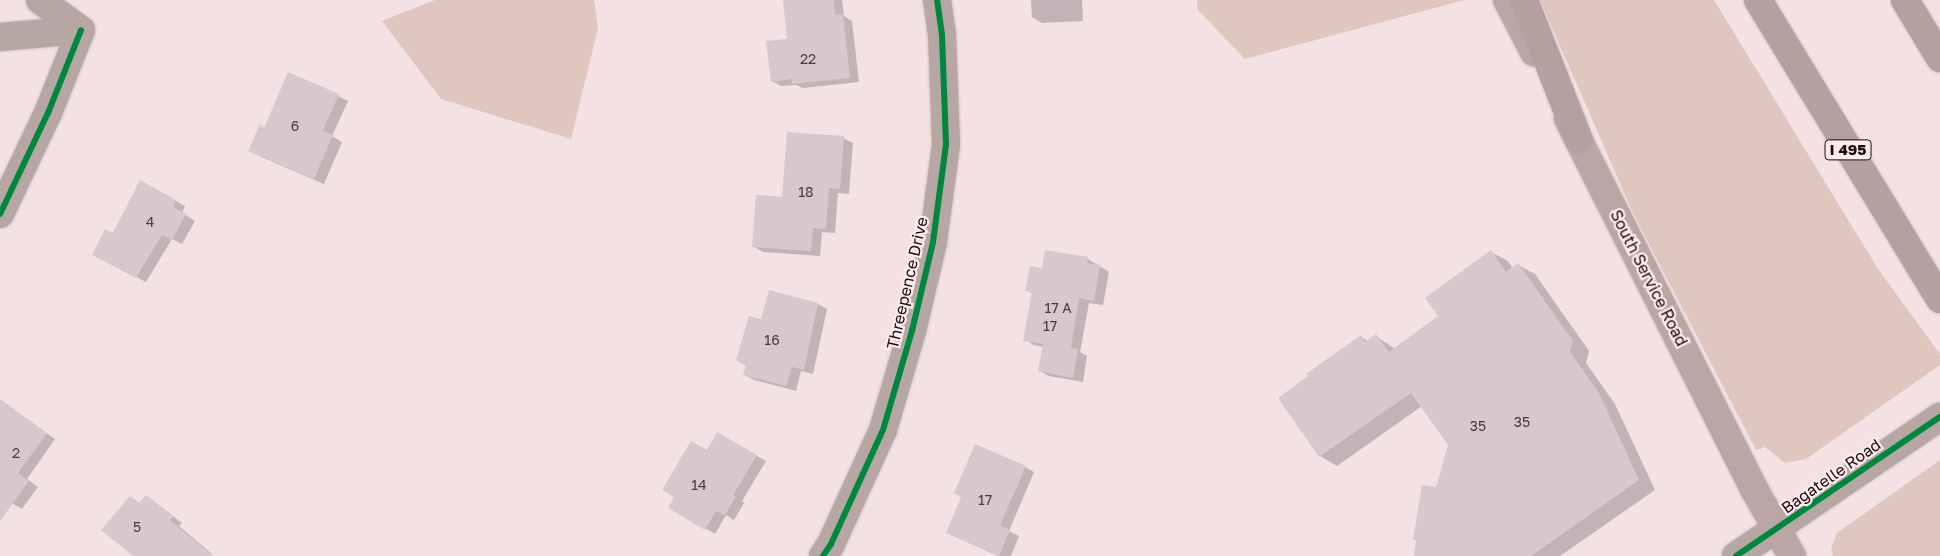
<!DOCTYPE html>
<html>
<head>
<meta charset="utf-8">
<style>
  body { margin:0 }
  #map { position:relative; width:1940px; height:556px; overflow:hidden; background:#f3e1e4; font-family:"Golos Text",sans-serif }
  div>[style] { position:absolute }
  [style*='--x'] { left:calc(var(--x)*1px); top:calc(var(--y)*1px); width:calc(var(--w)*1px); rotate:calc(var(--a)*1deg) }
  .green>* { inset:0; background:#dfc6be }
  .shadow>* { inset:0; background:#0003 }
  .building>* { inset:0; background:#d6c8cd }
  .roads { filter:drop-shadow(0 0 1px #cec0c3) drop-shadow(0 0 1px #cec0c3) }
  .minor>* { height:28px; margin:-14px; padding:0 14px; transform-origin:14px; border-radius:14px; background:#b6a6a4 }
  .major>* { height:28px; margin:-14px; padding:0 14px; transform-origin:14px; border-radius:14px; background:#bba6a6 }
  .highway>* { height:28px; margin:-14px; padding:0 14px; transform-origin:14px; border-radius:14px; background:#b5a0a0 }
  .cycleway>* { height:6px; margin:-3px; padding:0 3px; transform-origin:3px; border-radius:3px; background:#00873e }
  span { translate:-50% -50%; white-space:nowrap; text-align:center; line-height:1.15; -webkit-text-stroke:4.5px #ffeaee; paint-order:stroke }
  .number-label { font-size:14px; color:#483c40 }
  .number-label span { -webkit-text-stroke-width:0 }
  .shield-label span { padding:1px 4px; background:#ffeaee; border:1px solid; border-radius:4px; -webkit-text-stroke-width:0 }
  .shield-label { font-size:15px; color:#160b0e; font-weight:700 }
  .street-label { font-size:16px; color:#160b0e }
</style>
</head>
<body>
<div id="map">
  <div class="green">
    <div style="clip-path:polygon(435px 0,594px 0,598px 28px,571px 139px,441px 99px,382px 21px)"></div>
    <div style="clip-path:polygon(1197px 0,1464px 0,1245px 59px,1198px 10px)"></div>
    <div style="clip-path:polygon(1540px 0,1714px 0,1878px 269px,1940px 354px,1940px 365px,1806px 459px,1785px 463px,1765px 447px,1756px 450px,1633px 213px)"></div>
    <div style="clip-path:polygon(1940px 460px,1940px 556px,1833px 556px,1831px 549px,1837px 533px)"></div>
  </div>
  <div class="shadow">
    <div style="clip-path:polygon(785px 0,842px 0,844px 16px,852px 21px,859px 82px,803px 88px,796px 85px,781px 86px,772px 81px,788px 40px)"></div>
    <div style="clip-path:polygon(1031px 0,1082px 0,1083px 21px,1042px 23px,1032px 17px)"></div>
    <div style="clip-path:polygon(289px 73px,348px 101px,332px 136px,342px 142px,324px 184px,259px 156px,260px 126px,265px 128px)"></div>
    <div style="clip-path:polygon(843px 138px,853px 143px,849px 194px,838px 193px,835px 233px,822px 232px,820px 256px,763px 252px,753px 246px,784px 198px)"></div>
    <div style="clip-path:polygon(141px 182px,185px 206px,182px 213px,195px 221px,182px 244px,172px 239px,146px 282px,103px 260px)"></div>
    <div style="clip-path:polygon(1491px 252px,1508px 261px,1513px 269px,1518px 265px,1535px 274px,1589px 351px,1586px 363px,1615px 404px,1655px 490px,1560px 556px,1415px 556px,1417px 541px,1415px 539px,1437px 489px,1449px 445px,1422px 406px,1337px 466px,1320px 456px,1279px 398px,1361px 337px,1368px 341px,1376px 336px,1395px 349px,1440px 317px)"></div>
    <div style="clip-path:polygon(1088px 259px,1109px 272px,1103px 305px,1089px 303px,1080px 352px,1087px 356px,1083px 382px,1049px 376px,1040px 371px,1044px 347px,1034px 345px,1025px 340px,1033px 294px,1027px 290px,1043px 270px)"></div>
    <div style="clip-path:polygon(818px 304px,827px 309px,813px 374px,801px 371px,796px 391px,754px 380px,745px 375px,762px 321px)"></div>
    <div style="clip-path:polygon(5px 404px,55px 439px,27px 479px,38px 487px,22px 509px,13px 504px,0 503px,0 411px)"></div>
    <div style="clip-path:polygon(718px 434px,766px 461px,742px 501px,744px 503px,734px 520px,726px 515px,715px 534px,670px 507px)"></div>
    <div style="clip-path:polygon(1025px 467px,1034px 472px,1009px 531px,1019px 536px,1011px 556px,998px 556px,947px 533px)"></div>
    <div style="clip-path:polygon(147px 496px,182px 523px,179px 526px,212px 554px,211px 556px,135px 556px,130px 497px,141px 504px)"></div>
  </div>
  <div class="building">
    <div style="clip-path:polygon(783px 0,834px 0,835px 15px,843px 14px,850px 78px,792px 84px,792px 79px,771px 82px,766px 41px,787px 39px)"></div>
    <div style="clip-path:polygon(288px 72px,339px 94px,323px 131px,333px 135px,314px 179px,248px 151px,260px 124px,264px 128px)"></div>
    <div style="clip-path:polygon(787px 132px,844px 136px,840px 189px,829px 188px,826px 229px,813px 228px,811px 251px,752px 247px,756px 195px,782px 197px)"></div>
    <div style="clip-path:polygon(140px 180px,176px 200px,173px 207px,186px 214px,172px 240px,162px 235px,136px 278px,92px 255px,105px 229px,113px 233px)"></div>
    <div style="clip-path:polygon(1045px 250px,1088px 257px,1087px 263px,1100px 265px,1094px 301px,1079px 298px,1071px 348px,1078px 349px,1073px 378px,1038px 371px,1043px 344px,1023px 341px,1032px 292px,1025px 291px,1030px 266px,1042px 268px)"></div>
    <div style="clip-path:polygon(1491px 250px,1506px 272px,1518px 263px,1573px 341px,1570px 352px,1599px 393px,1639px 480px,1531px 556px,1414px 556px,1416px 540px,1413px 540px,1422px 485px,1436px 487px,1448px 445px,1411px 393px,1319px 457px,1278px 398px,1308px 376px,1306px 374px,1361px 335px,1365px 342px,1376px 334px,1389px 352px,1438px 316px,1425px 298px)"></div>
    <div style="clip-path:polygon(769px 290px,818px 303px,804px 370px,792px 367px,786px 386px,743px 375px,746px 366px,736px 360px,749px 316px,761px 319px)"></div>
    <div style="clip-path:polygon(0 399px,47px 433px,18px 473px,29px 481px,0 521px)"></div>
    <div style="clip-path:polygon(717px 432px,757px 455px,733px 495px,736px 496px,725px 515px,716px 511px,705px 530px,668px 508px,674px 497px,662px 490px,691px 441px,707px 450px)"></div>
    <div style="clip-path:polygon(975px 444px,1026px 466px,1000px 525px,1010px 530px,999px 556px,946px 533px,961px 497px,954px 493px)"></div>
    <div style="clip-path:polygon(146px 495px,173px 517px,170px 520px,213px 556px,133px 556px,101px 530px,130px 496px,139px 503px)"></div>
  </div>
  <div class="roads">
    <div class="minor">
      <div style="--x:40;--y:0;--w:51;--a:36.2"></div>
      <div style="--x:0;--y:37;--w:81;--a:-4.9"></div>
      <div style="--x:0;--y:214;--w:112;--a:-64.6"></div>
      <div style="--x:48;--y:113;--w:89;--a:-68.3"></div>
      <div style="--x:823;--y:556;--w:14;--a:-56"></div>
      <div style="--x:831;--y:544;--w:125;--a:-65.5"></div>
      <div style="--x:883;--y:430;--w:103;--a:-73.7"></div>
      <div style="--x:912;--y:331;--w:91;--a:-76.7"></div>
      <div style="--x:933;--y:242;--w:99;--a:-82.4"></div>
      <div style="--x:946;--y:144;--w:109;--a:-92.1"></div>
      <div style="--x:942;--y:35;--w:35;--a:-98"></div>
      <div style="--x:1736;--y:556;--w:247;--a:-34.3"></div>
    </div>
    <div class="major">
      <div style="--x:1507;--y:0;--w:59;--a:62.6"></div>
      <div style="--x:1568;--y:119;--w:414;--a:63.3"></div>
      <div style="--x:1754;--y:489;--w:77;--a:60.4"></div>
    </div>
    <div class="highway">
      <div style="--x:1524;--y:0;--w:150;--a:68.6"></div>
      <div style="--x:1758;--y:0;--w:350;--a:58.7"></div>
      <div style="--x:1905;--y:0;--w:68;--a:58.9"></div>
    </div>
  </div>
  <div class="cycleway">
    <div style="--x:0;--y:214;--w:112;--a:-64.6"></div>
    <div style="--x:48;--y:113;--w:89;--a:-68.3"></div>
    <div style="--x:823;--y:556;--w:14;--a:-56"></div>
    <div style="--x:831;--y:544;--w:125;--a:-65.5"></div>
    <div style="--x:883;--y:430;--w:103;--a:-73.7"></div>
    <div style="--x:912;--y:331;--w:91;--a:-76.7"></div>
    <div style="--x:933;--y:242;--w:99;--a:-82.4"></div>
    <div style="--x:946;--y:144;--w:109;--a:-92.1"></div>
    <div style="--x:942;--y:35;--w:35;--a:-98"></div>
    <div style="--x:1736;--y:556;--w:247;--a:-34.3"></div>
  </div>
  <div class="number-label">
    <span style="left:808px;top:59px">22</span>
    <span style="left:295px;top:126px">6</span>
    <span style="left:806px;top:192px">18</span>
    <span style="left:150px;top:222px">4</span>
    <span style="left:1058px;top:308px">17 A</span>
    <span style="left:1050px;top:326px">17</span>
    <span style="left:772px;top:340px">16</span>
    <span style="left:1522px;top:422px">35</span>
    <span style="left:1478px;top:426px">35</span>
    <span style="left:16px;top:453px">2</span>
    <span style="left:699px;top:485px">14</span>
    <span style="left:985px;top:500px">17</span>
    <span style="left:137px;top:527px">5</span>
  </div>
  <div class="shield-label">
    <span style="left:1848px;top:150px">I 495</span>
  </div>
  <div class="street-label">
    <span style="left:1649px;top:278px;rotate:63deg">South Service Road</span>
    <span style="left:907px;top:283px;rotate:-77deg">Threepence Drive</span>
    <span style="left:1831px;top:476px;rotate:-35deg">Bagatelle Road</span>
  </div>
</div>
</body>
</html>
